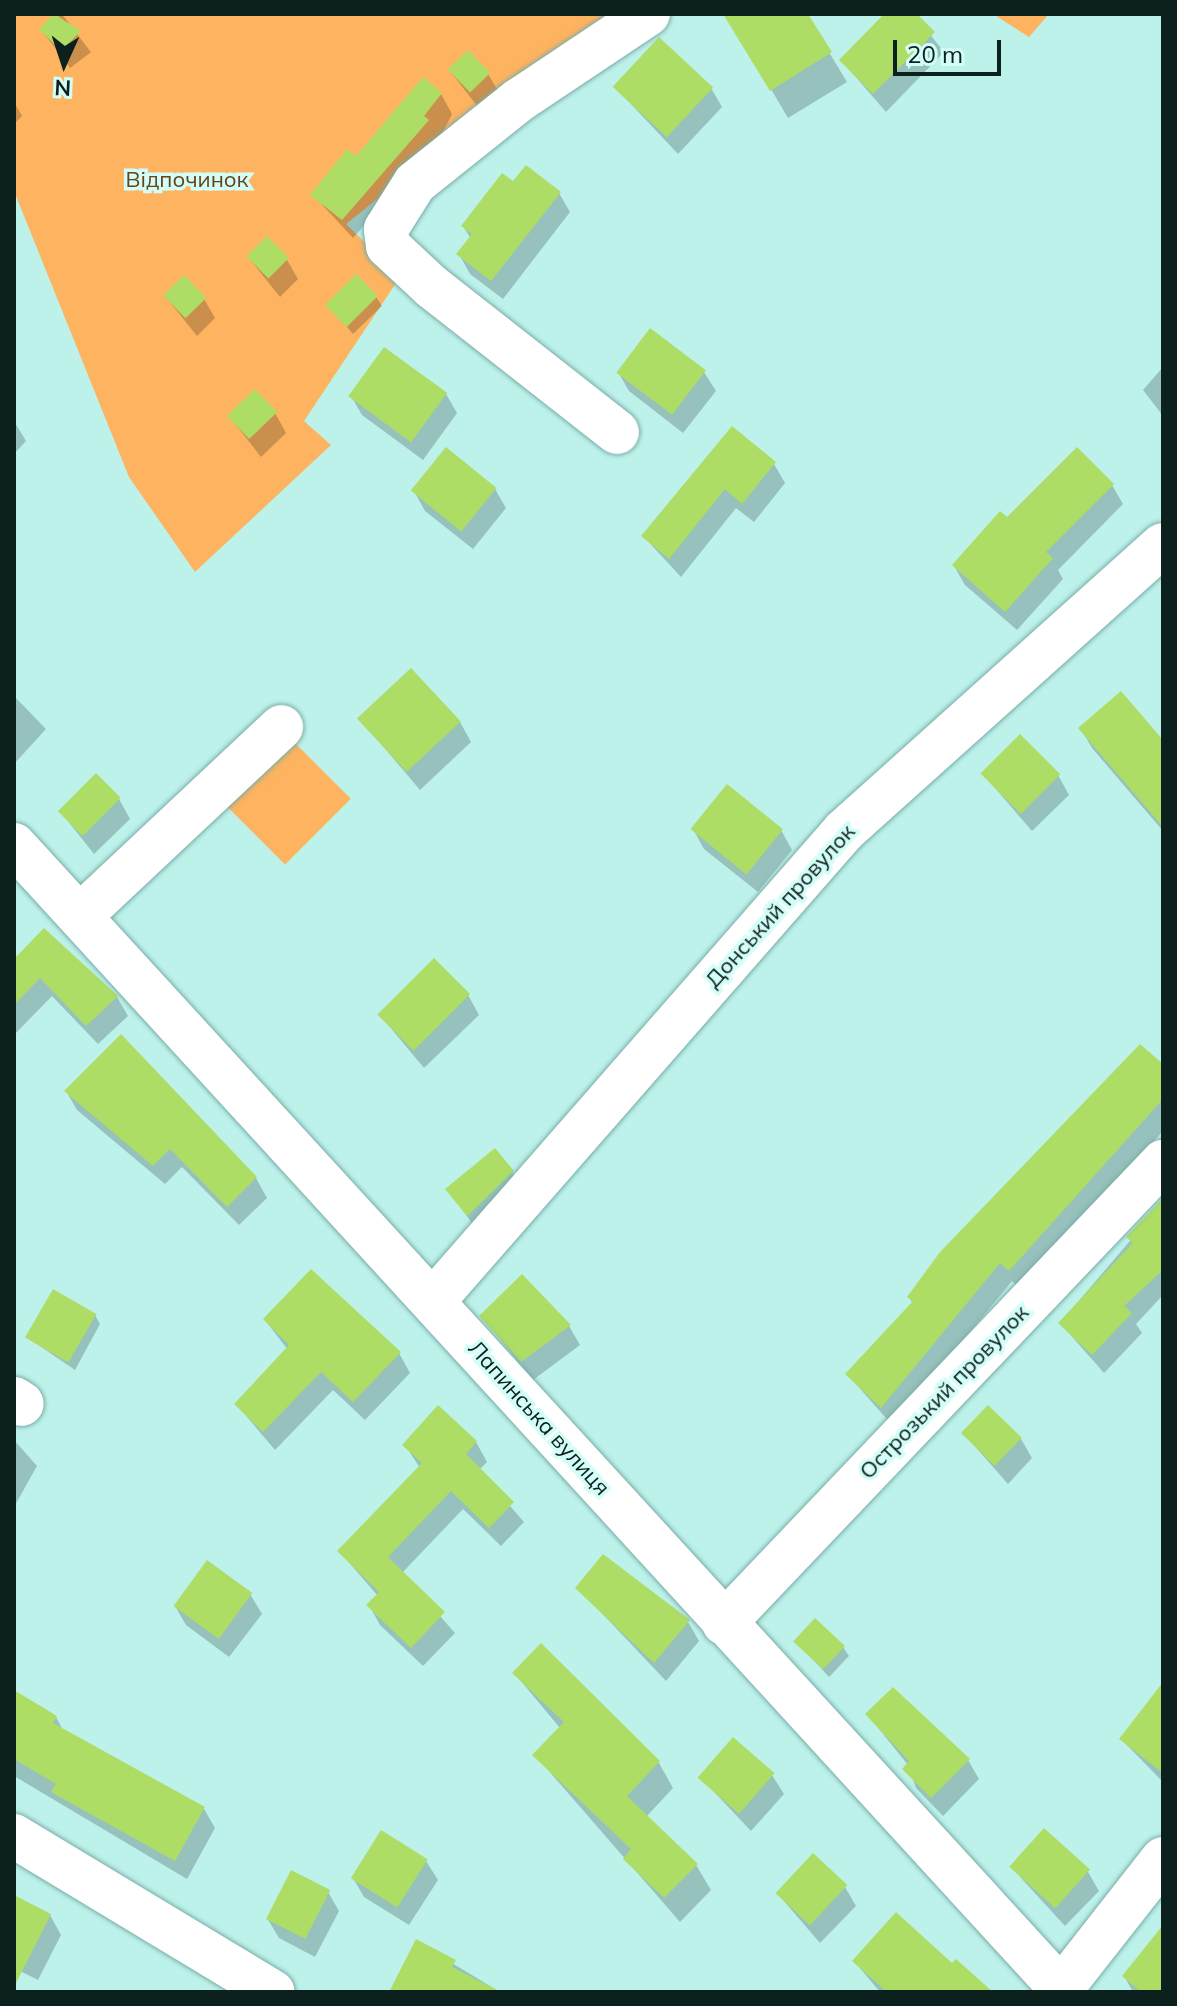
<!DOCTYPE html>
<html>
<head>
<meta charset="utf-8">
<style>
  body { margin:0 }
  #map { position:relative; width:1177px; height:2006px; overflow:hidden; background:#bdf2eb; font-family:Mulish,sans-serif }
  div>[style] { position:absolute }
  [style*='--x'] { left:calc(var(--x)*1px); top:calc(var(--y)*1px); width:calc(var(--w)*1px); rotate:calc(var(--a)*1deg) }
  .green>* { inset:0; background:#fdb360; transform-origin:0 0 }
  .shadow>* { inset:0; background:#0003; transform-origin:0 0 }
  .building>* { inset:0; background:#aedd65; transform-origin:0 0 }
  .roads { filter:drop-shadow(0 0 2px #7aada7) drop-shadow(0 0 2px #7aada7) }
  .minor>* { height:44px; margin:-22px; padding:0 22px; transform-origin:22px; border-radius:22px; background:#fff }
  span { translate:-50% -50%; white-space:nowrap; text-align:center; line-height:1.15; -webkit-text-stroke:7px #d3fdf7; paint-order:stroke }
  .park-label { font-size:22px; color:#674319 }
  .street-label { font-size:22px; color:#0c201e }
  .frame { position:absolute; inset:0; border:16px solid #0c201e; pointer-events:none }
  .north { position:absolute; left:24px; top:24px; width:80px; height:80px; -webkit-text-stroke:6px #d3fdf7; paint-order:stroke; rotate:183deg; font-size:22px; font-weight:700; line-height:32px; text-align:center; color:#0c201e }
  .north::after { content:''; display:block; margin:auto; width:28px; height:36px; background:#0c201e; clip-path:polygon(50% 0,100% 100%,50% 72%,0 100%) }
  .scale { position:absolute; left:893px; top:40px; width:108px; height:36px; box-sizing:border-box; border:4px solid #0c201e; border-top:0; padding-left:10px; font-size:24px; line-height:28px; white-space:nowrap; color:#0c201e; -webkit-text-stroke:6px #d3fdf7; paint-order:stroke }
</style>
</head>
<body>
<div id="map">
  <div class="green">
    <div style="clip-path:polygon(14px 14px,608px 14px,346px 224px,400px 277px,304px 421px,331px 445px,195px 572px,129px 477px,14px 191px)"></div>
    <div style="clip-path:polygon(993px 14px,1049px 14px,1029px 37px)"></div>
    <div style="left:290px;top:738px;width:86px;height:93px;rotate:45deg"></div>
  </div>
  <div class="shadow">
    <div style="left:62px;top:14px;width:48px;height:26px;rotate:53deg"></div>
    <div style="clip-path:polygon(727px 14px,806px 14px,847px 82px,788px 118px)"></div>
    <div style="clip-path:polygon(887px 14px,914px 14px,944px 52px,886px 112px,841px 60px)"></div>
    <div style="clip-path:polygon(450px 71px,488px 74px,500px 94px,481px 111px)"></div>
    <div style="clip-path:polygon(615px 87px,711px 88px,722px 107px,678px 154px)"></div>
    <div style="clip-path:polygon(441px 94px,452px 114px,439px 140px,353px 238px,313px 195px)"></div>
    <div style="clip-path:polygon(14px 102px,22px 116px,14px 124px)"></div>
    <div style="clip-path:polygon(514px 184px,559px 193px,570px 212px,503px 299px,470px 274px,459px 254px,471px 239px,463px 226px)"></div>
    <div style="clip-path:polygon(248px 257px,287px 260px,298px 279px,280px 297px)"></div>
    <div style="clip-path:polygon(165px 296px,204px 299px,215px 318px,197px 336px)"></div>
    <div style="clip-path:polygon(376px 297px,382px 306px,353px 334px,328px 305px)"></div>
    <div style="clip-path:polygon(1163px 367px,1163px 416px,1143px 390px)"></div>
    <div style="clip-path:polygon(618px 372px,704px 372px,716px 391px,683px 433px,629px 391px)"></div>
    <div style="clip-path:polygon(446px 394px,457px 413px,423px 460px,362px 415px,351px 396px)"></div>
    <div style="clip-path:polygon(275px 413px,286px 433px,261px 457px,229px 416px)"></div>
    <div style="clip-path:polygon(14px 421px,26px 441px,14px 454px)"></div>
    <div style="clip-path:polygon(732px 429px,774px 464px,785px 483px,754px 522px,736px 508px,681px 577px,643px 536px)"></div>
    <div style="clip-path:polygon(1112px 485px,1123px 504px,1058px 570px,1063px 579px,1017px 630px,965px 585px,954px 566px,1007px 520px)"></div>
    <div style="clip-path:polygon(495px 489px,506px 508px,473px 549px,425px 511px,414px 491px)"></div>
    <div style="clip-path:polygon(14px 696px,46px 729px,14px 764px)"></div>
    <div style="clip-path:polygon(360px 719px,460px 722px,471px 742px,420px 790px)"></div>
    <div style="clip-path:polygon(1081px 729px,1163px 743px,1163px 831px,1092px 748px)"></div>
    <div style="clip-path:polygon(983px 774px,1058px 775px,1069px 795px,1032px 831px)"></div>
    <div style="clip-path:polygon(119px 799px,130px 819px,94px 854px,60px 811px)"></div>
    <div style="clip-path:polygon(693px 829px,781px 830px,792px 850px,758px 892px,704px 849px)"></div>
    <div style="clip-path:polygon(14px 962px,117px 997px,128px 1016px,98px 1044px,52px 996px,14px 1035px)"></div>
    <div style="clip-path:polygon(468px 995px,479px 1015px,424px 1068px,379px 1014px)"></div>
    <div style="clip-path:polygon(1163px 1067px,1163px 1131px,1020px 1289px,1012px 1281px,893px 1426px,847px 1374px,913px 1304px,909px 1297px)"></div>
    <div style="clip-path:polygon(66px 1091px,256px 1178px,267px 1198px,239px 1225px,182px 1167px,165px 1184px,77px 1110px)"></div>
    <div style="clip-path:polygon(512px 1172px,523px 1192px,480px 1234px,447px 1189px)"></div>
    <div style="clip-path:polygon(1163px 1202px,1163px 1295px,1136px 1324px,1142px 1333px,1104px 1373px,1060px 1323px)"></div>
    <div style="clip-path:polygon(95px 1315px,100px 1324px,75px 1370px,28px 1338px)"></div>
    <div style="clip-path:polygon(481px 1316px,569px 1326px,580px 1345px,533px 1380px)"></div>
    <div style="clip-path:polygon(265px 1320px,399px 1353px,410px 1373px,365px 1420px,333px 1390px,275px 1450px,236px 1404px,288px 1350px)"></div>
    <div style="clip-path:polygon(964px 1434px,1021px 1439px,1032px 1458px,1008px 1484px)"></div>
    <div style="clip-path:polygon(14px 1440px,37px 1466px,14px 1507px)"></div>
    <div style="clip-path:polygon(476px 1442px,487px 1462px,479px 1470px,524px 1522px,501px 1546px,463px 1509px,402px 1573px,455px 1633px,423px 1666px,380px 1625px,369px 1605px,378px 1596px,339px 1551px,420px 1468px,405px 1445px)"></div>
    <div style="clip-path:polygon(578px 1588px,688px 1622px,699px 1641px,666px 1681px)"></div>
    <div style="clip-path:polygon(250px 1594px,262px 1614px,229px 1657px,186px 1625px,175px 1606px)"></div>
    <div style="clip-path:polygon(796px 1641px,843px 1647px,849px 1656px,829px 1677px)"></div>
    <div style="clip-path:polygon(542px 1646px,659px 1763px,673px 1788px,646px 1817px,696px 1865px,711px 1890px,680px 1922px,535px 1755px,560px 1728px,515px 1674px)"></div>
    <div style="clip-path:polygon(14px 1692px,56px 1717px,64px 1732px,204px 1809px,215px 1828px,187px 1879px,14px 1776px)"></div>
    <div style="clip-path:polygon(1163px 1710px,1163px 1782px,1121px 1739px)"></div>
    <div style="clip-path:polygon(867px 1714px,968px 1760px,979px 1779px,943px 1816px,916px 1788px,908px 1765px)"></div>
    <div style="clip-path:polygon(772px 1775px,784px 1794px,751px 1831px,700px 1777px)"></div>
    <div style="clip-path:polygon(426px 1861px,438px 1880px,409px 1925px,364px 1897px,353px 1878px)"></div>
    <div style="clip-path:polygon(1010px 1866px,1088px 1872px,1099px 1891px,1065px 1926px)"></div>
    <div style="clip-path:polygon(845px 1887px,856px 1906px,820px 1943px,777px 1893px)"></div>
    <div style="clip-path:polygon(328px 1892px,339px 1911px,315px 1957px,279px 1938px,267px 1918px)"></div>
    <div style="clip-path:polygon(14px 1897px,50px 1915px,61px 1935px,38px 1980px,14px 1968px)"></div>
    <div style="clip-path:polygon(417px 1942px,500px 1992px,396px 1992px)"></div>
    <div style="clip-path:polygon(1163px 1947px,1163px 1992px,1133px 1992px,1124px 1976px)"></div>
    <div style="clip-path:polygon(854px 1961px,952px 1966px,989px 1992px,880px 1992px)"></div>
  </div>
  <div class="building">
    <div style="clip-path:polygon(54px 14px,81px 31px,61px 51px,39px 29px)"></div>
    <div style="clip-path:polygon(723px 14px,808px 14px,832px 52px,770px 91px)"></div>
    <div style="clip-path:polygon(884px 14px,917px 14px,935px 32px,873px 94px,839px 60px)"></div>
    <div style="left:659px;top:37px;width:74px;height:68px;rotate:43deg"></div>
    <div style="left:468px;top:50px;width:32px;height:28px;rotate:46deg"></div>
    <div style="clip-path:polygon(423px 77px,442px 93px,424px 116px,429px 120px,342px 220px,310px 195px,347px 149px,356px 156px)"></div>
    <div style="clip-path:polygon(526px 165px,561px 192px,491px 281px,456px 254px,472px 234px,461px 226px,502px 173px,513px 181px)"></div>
    <div style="left:267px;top:236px;width:31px;height:29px;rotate:45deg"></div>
    <div style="left:356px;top:274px;width:31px;height:44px;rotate:45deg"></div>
    <div style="left:184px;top:275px;width:32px;height:29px;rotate:46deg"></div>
    <div style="left:650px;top:328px;width:70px;height:56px;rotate:37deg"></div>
    <div style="left:384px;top:347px;width:78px;height:61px;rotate:36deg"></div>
    <div style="left:255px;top:389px;width:32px;height:39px;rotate:46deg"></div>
    <div style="clip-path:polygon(732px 426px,776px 462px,742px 504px,725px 489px,669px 559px,641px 536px)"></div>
    <div style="left:446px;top:447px;width:65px;height:56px;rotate:39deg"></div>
    <div style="clip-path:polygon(1077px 447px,1114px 484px,1046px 552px,1053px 558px,1005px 612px,952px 565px,1000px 511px,1007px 517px)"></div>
    <div style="left:411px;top:668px;width:73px;height:74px;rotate:47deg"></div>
    <div style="clip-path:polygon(1121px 691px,1163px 740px,1163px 827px,1078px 728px)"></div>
    <div style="left:1020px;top:734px;width:57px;height:56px;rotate:45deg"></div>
    <div style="left:96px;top:773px;width:35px;height:54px;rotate:45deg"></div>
    <div style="left:727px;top:784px;width:72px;height:58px;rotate:39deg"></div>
    <div style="clip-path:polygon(44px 928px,118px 996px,86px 1026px,40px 978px,14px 1005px,14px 959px)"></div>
    <div style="left:434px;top:958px;width:51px;height:80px;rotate:45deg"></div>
    <div style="clip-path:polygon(121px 1034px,257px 1177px,227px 1207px,170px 1149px,153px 1166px,64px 1091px)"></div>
    <div style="clip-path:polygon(1140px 1044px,1163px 1064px,1163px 1099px,1009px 1271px,1000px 1263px,881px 1408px,845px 1374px,913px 1301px,907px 1297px,940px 1252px)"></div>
    <div style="clip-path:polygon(495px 1148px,514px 1171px,467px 1216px,445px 1189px)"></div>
    <div style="clip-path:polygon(1163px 1198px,1163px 1270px,1124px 1306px,1132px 1313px,1092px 1355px,1058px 1323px,1133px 1243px,1126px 1237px)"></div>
    <div style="clip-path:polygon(311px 1269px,401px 1352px,353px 1402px,321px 1372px,263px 1432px,234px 1404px,289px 1345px,263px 1319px)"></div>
    <div style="clip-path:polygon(522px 1274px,571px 1325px,521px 1362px,479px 1316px)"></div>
    <div style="left:53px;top:1289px;width:50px;height:56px;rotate:30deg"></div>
    <div style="clip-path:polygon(438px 1405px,477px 1441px,466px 1454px,514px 1502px,489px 1528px,451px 1491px,388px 1557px,445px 1612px,411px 1648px,366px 1605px,379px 1592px,337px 1551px,422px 1463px,402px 1445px)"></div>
    <div style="left:988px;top:1405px;width:47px;height:39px;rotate:44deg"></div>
    <div style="clip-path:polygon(603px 1554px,690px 1620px,654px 1663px,575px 1588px)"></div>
    <div style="left:207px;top:1560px;width:56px;height:57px;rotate:36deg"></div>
    <div style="left:815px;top:1618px;width:41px;height:32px;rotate:43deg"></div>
    <div style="clip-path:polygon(541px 1643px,660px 1761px,627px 1796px,698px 1864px,664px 1898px,623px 1859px,631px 1849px,532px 1755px,564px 1722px,512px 1673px)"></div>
    <div style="clip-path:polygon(1163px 1682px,1163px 1773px,1119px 1739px)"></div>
    <div style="clip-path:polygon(893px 1687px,970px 1759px,931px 1798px,902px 1769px,909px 1761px,865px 1714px)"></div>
    <div style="clip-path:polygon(14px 1690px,57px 1716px,53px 1723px,205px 1807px,175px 1861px,51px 1792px,56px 1784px,14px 1759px)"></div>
    <div style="left:733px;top:1737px;width:55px;height:54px;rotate:41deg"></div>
    <div style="left:1044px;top:1828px;width:62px;height:52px;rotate:42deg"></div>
    <div style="left:381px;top:1830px;width:55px;height:57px;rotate:32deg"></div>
    <div style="left:813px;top:1853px;width:47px;height:55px;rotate:43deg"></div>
    <div style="left:291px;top:1870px;width:44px;height:55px;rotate:27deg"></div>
    <div style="clip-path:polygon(14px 1895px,51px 1914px,14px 1987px)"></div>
    <div style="clip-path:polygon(896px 1912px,952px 1963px,956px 1959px,993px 1992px,887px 1992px,852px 1961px)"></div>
    <div style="clip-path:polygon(1163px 1925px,1163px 1992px,1141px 1992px,1122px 1976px)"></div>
    <div style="clip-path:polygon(416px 1939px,456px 1960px,452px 1967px,501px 1992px,389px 1992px)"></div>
  </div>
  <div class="roads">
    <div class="minor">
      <div style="--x:617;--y:432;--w:235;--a:-141.9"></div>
      <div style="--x:432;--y:287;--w:60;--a:-137"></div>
      <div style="--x:388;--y:246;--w:17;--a:-97"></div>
      <div style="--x:386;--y:229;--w:54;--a:-57.8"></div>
      <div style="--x:415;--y:183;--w:133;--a:-38.6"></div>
      <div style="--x:519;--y:100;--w:155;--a:-33.7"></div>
      <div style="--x:14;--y:845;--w:1555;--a:47.53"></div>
      <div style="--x:80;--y:916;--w:276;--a:-43.2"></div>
      <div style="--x:433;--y:1301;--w:624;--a:-48.83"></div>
      <div style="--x:844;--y:831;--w:428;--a:-41.9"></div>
      <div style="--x:14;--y:1399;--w:9;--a:32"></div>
      <div style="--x:724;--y:1623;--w:637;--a:-46.4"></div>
      <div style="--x:14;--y:1836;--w:302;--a:31.1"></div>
      <div style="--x:1061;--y:1989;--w:165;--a:-51.9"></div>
    </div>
  </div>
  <div class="park-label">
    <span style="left:187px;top:180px">Відпочинок</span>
  </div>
  <div class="street-label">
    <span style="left:780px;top:906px;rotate:-48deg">Донський провулок</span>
    <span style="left:944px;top:1392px;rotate:-46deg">Острозький провулок</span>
    <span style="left:539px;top:1418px;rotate:48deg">Лапинська вулиця</span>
  </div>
  <div class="frame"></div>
  <div class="north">N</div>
  <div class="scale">20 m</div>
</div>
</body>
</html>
